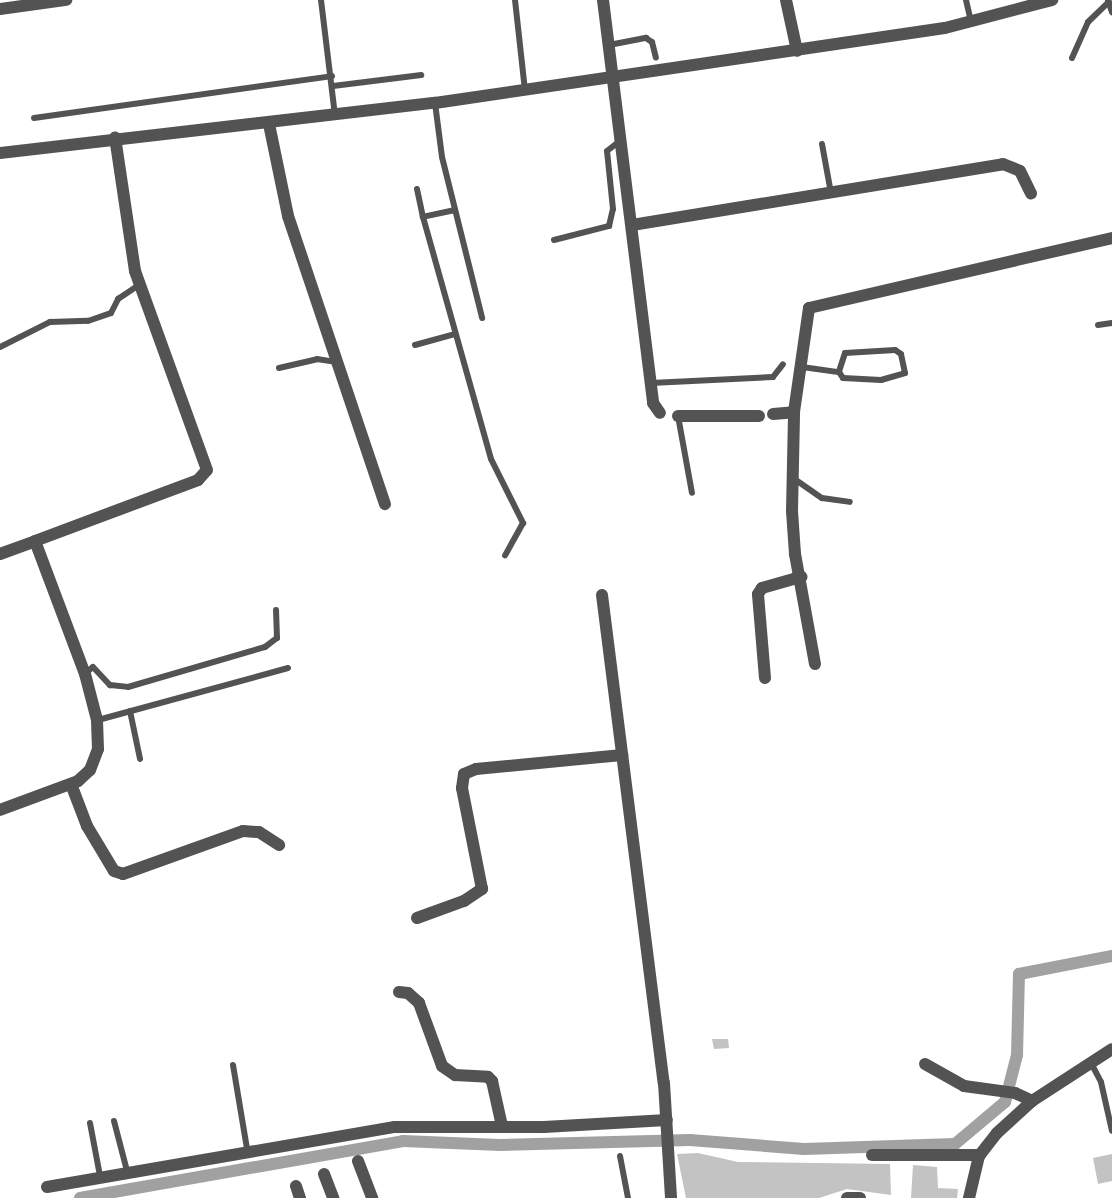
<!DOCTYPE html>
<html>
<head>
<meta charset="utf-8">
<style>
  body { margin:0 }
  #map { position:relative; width:1112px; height:1198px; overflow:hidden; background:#fff; font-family:Overpass,sans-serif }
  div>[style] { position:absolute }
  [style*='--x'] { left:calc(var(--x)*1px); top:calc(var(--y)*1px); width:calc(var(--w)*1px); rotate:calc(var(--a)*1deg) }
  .canal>* { height:12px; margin:-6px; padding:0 6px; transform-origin:6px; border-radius:6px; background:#a1a1a1 }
  .building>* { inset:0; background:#c3c3c3 }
  .lane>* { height:6px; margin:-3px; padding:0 3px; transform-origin:3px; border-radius:3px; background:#535353 }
  .street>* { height:12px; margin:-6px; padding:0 6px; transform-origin:6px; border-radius:6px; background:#535353 }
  span { translate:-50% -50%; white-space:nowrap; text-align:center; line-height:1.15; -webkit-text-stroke:5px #fff; paint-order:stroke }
</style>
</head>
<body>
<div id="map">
  <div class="canal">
    <div style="--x:80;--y:1198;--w:328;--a:-10"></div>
    <div style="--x:403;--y:1141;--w:97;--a:2.4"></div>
    <div style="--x:500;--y:1145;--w:190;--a:-1.5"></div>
    <div style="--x:690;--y:1140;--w:114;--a:4.5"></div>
    <div style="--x:804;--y:1149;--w:151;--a:-1.9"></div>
    <div style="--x:955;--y:1144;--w:65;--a:-40"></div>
    <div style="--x:1005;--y:1102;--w:49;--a:-75.7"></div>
    <div style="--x:1017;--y:1055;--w:81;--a:-88.6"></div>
    <div style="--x:1019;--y:974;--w:95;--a:-11"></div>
  </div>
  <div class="building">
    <div style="clip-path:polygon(712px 1039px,728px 1039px,729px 1048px,714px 1049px)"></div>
    <div style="clip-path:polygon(698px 1153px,738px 1162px,890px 1164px,891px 1195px,847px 1189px,819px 1198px,686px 1198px,677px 1154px)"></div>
    <div style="clip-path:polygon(1112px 1154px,1112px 1181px,1098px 1184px,1093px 1158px)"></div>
    <div style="clip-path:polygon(913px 1165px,937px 1167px,938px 1188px,958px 1189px,957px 1198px,911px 1198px)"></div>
  </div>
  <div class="lane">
    <div style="--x:321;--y:0;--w:116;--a:83.1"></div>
    <div style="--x:515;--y:0;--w:91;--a:83.7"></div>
    <div style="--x:966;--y:0;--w:22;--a:77"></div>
    <div style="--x:1108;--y:0;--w:13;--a:72"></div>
    <div style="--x:609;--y:45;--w:38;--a:-11"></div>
    <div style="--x:646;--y:38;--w:7;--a:34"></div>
    <div style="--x:652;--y:42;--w:16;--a:76"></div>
    <div style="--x:1072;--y:58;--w:39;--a:-66"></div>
    <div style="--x:1088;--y:22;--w:29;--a:-44"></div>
    <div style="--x:333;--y:86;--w:89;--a:-7.1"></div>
    <div style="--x:435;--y:103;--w:54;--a:82.6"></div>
    <div style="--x:442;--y:157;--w:166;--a:76"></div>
    <div style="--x:34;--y:118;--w:301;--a:-8"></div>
    <div style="--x:822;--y:144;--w:50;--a:79.6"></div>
    <div style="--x:417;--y:189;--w:29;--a:78"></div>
    <div style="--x:455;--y:210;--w:33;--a:168"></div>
    <div style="--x:423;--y:217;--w:251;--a:74.3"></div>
    <div style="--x:491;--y:459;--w:72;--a:63.4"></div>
    <div style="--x:523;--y:523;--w:37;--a:119"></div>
    <div style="--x:554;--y:240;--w:57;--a:-14.3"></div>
    <div style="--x:609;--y:226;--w:17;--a:-77"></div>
    <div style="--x:613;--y:209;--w:58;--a:-95.9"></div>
    <div style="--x:607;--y:151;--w:18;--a:-38"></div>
    <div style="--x:1098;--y:325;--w:14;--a:-8"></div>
    <div style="--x:415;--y:345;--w:41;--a:-15.4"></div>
    <div style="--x:0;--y:347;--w:56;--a:-26.6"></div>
    <div style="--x:50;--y:322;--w:38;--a:-2"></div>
    <div style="--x:88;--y:321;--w:24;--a:-19"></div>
    <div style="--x:111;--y:313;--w:16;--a:-63"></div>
    <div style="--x:118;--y:299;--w:27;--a:-34"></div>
    <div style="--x:802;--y:367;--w:37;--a:8"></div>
    <div style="--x:839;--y:372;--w:7;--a:56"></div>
    <div style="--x:843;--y:378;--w:38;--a:3"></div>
    <div style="--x:881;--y:380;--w:25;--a:-16"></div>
    <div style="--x:905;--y:373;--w:19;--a:-102"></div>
    <div style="--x:901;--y:354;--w:7;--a:-146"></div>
    <div style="--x:895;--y:350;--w:50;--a:176.6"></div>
    <div style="--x:845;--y:353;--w:20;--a:108"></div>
    <div style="--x:279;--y:368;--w:39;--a:-13"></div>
    <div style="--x:317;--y:359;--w:20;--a:9"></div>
    <div style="--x:651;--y:383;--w:122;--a:-2.8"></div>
    <div style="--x:773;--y:377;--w:16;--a:-52"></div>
    <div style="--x:678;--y:416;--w:78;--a:79.7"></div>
    <div style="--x:793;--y:478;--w:35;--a:35"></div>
    <div style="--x:822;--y:498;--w:28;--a:8"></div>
    <div style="--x:86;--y:673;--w:9;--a:-41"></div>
    <div style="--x:93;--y:667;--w:25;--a:47"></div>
    <div style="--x:110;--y:685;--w:18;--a:6"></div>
    <div style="--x:128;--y:687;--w:143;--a:-16.3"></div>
    <div style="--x:265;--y:647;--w:15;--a:-37"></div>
    <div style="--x:277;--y:638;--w:28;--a:-92"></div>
    <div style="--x:130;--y:711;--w:49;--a:78.2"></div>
    <div style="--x:98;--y:720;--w:197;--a:-15.3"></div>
    <div style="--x:1091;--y:1063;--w:21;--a:62"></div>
    <div style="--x:1101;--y:1082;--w:50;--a:77.3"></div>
    <div style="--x:233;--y:1065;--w:85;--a:80.5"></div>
    <div style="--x:114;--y:1121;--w:52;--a:75.4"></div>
    <div style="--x:90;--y:1123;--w:54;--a:79.3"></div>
    <div style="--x:620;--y:1156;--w:43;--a:79.2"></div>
  </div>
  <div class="street">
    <div style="--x:603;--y:0;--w:406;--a:82.9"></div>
    <div style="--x:653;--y:403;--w:12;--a:55"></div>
    <div style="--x:786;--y:0;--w:52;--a:77.8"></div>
    <div style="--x:0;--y:9;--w:67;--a:-7.8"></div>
    <div style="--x:269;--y:124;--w:94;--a:78.3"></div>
    <div style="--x:288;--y:216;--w:304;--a:71.4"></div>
    <div style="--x:0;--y:153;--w:438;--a:-6.6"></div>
    <div style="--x:435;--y:103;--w:515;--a:-8.37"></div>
    <div style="--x:945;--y:28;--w:111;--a:-14.7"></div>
    <div style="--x:632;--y:225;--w:376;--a:-9.3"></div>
    <div style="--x:1003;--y:164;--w:18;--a:22"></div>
    <div style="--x:1020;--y:171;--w:25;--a:64"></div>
    <div style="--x:773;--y:414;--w:21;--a:-5"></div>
    <div style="--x:678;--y:416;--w:81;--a:0"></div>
    <div style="--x:0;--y:554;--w:37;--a:-20"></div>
    <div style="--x:602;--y:595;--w:492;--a:82.8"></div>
    <div style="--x:664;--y:1083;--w:115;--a:86.5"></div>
    <div style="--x:815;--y:664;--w:112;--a:-100.3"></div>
    <div style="--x:795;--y:554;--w:43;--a:-94"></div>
    <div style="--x:792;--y:511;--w:99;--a:-88.8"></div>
    <div style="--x:794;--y:412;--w:105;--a:-81.8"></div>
    <div style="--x:809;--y:308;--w:311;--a:-13"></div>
    <div style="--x:765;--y:678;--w:84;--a:-94.8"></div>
    <div style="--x:758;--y:594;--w:7;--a:-56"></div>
    <div style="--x:762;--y:588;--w:41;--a:-15.8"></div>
    <div style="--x:71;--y:784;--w:45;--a:69.1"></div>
    <div style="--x:87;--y:826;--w:52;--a:59"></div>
    <div style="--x:114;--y:871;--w:9;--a:18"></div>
    <div style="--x:123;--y:874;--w:127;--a:-19.7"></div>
    <div style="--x:243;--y:831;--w:16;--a:4"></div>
    <div style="--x:259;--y:832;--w:24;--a:33"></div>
    <div style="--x:0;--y:810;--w:83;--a:-20.4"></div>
    <div style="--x:78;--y:781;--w:16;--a:-43"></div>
    <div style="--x:90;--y:770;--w:22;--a:-69"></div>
    <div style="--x:98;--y:749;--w:29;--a:-92"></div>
    <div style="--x:97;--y:720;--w:48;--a:-104.6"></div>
    <div style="--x:85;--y:674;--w:142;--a:-110.6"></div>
    <div style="--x:35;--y:541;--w:174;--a:-20.5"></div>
    <div style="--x:198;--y:480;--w:13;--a:-48"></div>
    <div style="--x:207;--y:470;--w:212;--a:-109.9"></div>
    <div style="--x:135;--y:271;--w:135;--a:-98.5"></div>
    <div style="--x:417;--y:918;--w:50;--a:-19.9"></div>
    <div style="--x:464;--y:901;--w:22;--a:-34"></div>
    <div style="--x:482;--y:889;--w:103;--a:-101.2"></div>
    <div style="--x:462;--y:788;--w:14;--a:-82"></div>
    <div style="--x:464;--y:774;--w:13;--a:-23"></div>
    <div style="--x:476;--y:769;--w:147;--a:-5.5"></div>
    <div style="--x:399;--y:992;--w:9;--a:6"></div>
    <div style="--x:408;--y:993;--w:15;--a:42"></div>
    <div style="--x:419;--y:1003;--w:67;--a:69.9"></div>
    <div style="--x:442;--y:1066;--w:16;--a:35"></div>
    <div style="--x:455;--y:1075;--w:33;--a:3"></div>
    <div style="--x:488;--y:1077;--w:6;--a:45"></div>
    <div style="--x:492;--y:1081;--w:46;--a:77.5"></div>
    <div style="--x:925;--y:1064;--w:45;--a:29.4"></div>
    <div style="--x:964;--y:1086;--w:51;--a:7.8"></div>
    <div style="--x:1015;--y:1093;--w:19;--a:25"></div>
    <div style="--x:872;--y:1155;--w:108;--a:0"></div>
    <div style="--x:358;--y:1161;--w:40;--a:69"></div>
    <div style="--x:324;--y:1174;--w:26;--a:69"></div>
    <div style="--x:296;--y:1186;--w:13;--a:72"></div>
    <div style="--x:47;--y:1187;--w:353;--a:-9.8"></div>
    <div style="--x:395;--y:1127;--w:149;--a:0"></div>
    <div style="--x:544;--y:1127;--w:123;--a:-3.3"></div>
    <div style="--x:847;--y:1198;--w:13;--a:0"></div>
    <div style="--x:969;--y:1198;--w:43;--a:-76.6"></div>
    <div style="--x:979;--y:1156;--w:29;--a:-52"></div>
    <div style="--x:997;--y:1133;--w:47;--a:-42.4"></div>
    <div style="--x:1032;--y:1101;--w:95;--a:-33"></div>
  </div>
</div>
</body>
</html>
